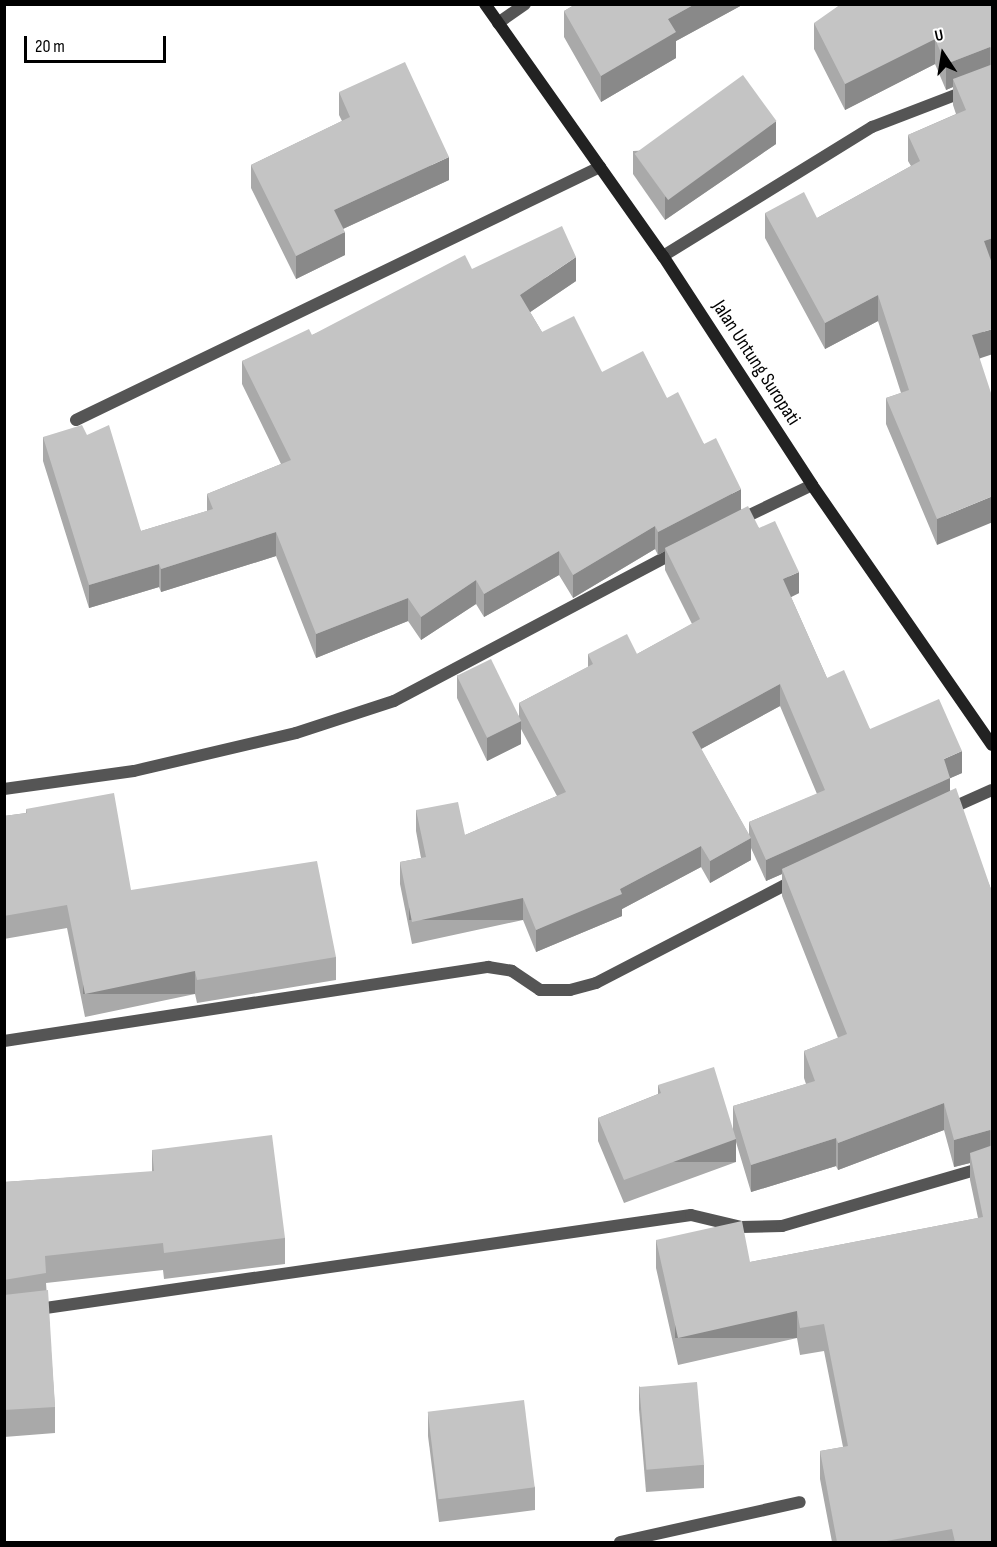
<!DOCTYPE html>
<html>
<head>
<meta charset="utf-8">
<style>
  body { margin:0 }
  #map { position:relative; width:997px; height:1547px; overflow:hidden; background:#fff; font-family:"Sofia Sans Condensed",sans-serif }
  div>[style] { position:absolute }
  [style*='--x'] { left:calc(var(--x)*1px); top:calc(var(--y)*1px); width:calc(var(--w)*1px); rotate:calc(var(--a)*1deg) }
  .street>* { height:12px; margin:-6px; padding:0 6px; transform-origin:6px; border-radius:6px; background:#555 }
  .secondary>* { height:12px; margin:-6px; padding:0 6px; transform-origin:6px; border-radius:6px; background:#222 }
  .wall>* { inset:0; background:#a9a9a9 }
  .shaded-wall>* { inset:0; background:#898989; transform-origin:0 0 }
  .building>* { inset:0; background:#c4c4c4; transform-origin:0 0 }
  span { translate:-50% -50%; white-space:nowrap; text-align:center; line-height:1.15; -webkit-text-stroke:6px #fff; paint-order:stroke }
  .street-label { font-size:20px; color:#000 }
  .frame { position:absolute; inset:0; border:6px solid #000; pointer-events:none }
  .north { position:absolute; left:913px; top:24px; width:60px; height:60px; -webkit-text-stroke:4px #fff; paint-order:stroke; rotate:348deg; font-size:16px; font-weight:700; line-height:24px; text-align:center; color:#000 }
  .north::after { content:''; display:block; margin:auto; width:21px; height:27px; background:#000; clip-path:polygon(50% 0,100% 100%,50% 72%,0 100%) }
  .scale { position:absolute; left:24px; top:36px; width:142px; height:27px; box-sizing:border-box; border:3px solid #000; border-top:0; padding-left:8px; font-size:18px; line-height:21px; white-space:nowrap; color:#000; -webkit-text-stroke:4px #fff; paint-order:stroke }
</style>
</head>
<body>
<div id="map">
  <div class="street">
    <div style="--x:498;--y:23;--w:33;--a:-35"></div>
    <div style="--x:663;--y:256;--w:246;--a:-31.7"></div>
    <div style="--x:872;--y:127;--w:129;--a:-21"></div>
    <div style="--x:76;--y:420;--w:582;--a:-25.77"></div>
    <div style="--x:737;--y:521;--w:83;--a:-25.6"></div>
    <div style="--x:4;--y:789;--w:131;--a:-7.9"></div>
    <div style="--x:134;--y:771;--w:166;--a:-13.2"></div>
    <div style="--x:296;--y:733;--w:103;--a:-18.1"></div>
    <div style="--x:394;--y:701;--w:323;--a:-27.9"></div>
    <div style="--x:947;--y:810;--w:49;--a:-24"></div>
    <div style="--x:4;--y:1041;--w:490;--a:-8.7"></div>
    <div style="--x:488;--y:967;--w:24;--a:9"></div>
    <div style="--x:512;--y:971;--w:34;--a:34"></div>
    <div style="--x:540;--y:990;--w:30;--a:0"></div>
    <div style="--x:570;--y:990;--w:27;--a:-15"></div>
    <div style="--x:596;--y:983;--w:224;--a:-27.4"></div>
    <div style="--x:4;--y:1314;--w:694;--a:-8.2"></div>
    <div style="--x:691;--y:1215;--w:51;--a:13.5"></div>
    <div style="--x:741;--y:1227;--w:41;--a:-1.4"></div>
    <div style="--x:782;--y:1226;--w:219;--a:-16.2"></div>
    <div style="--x:620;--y:1542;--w:184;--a:-12.5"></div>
  </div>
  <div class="secondary">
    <div style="--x:485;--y:4;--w:309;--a:54.8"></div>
    <div style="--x:663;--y:256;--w:273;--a:56.9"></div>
    <div style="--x:812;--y:485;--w:316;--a:55.3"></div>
  </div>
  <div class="wall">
    <div style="clip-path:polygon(576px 4px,744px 4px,676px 41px,676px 58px,601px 102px,564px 37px,564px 11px)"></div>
    <div style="clip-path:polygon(993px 4px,993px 263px,980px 359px,937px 545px,886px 424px,886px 398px,901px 393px,878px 321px,825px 349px,765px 238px,765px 213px,817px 218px,911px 166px,908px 161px,908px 135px,956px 114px,953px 105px,953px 87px,946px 90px,935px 64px,845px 110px,814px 49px,814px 23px)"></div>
    <div style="clip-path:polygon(339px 92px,449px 180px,343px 229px,345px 255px,296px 279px,251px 188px,251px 165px,342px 121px,339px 115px)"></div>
    <div style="clip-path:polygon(776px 144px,665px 220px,633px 174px,633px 151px)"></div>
    <div style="clip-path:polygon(evenodd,472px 269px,576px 281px,530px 312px,542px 332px,602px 372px,667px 398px,704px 444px,741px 509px,759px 528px,799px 593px,791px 597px,827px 678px,870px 729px,962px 773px,950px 778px,950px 790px,991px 889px,993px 888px,993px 1542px,832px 1542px,820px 1479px,820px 1451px,843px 1447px,824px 1351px,800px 1355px,797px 1338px,678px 1365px,656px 1268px,656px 1240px,750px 1262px,978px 1218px,970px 1180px,970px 1163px,954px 1167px,944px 1130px,838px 1170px,836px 1166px,751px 1192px,736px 1142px,736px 1162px,624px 1203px,598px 1141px,598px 1118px,658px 1094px,658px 1085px,733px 1129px,733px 1106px,806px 1084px,804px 1078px,804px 1051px,838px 1038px,782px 896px,782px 874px,766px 881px,751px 848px,751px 860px,710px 883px,701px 867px,622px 909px,622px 916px,536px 952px,523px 920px,412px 944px,400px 884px,400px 862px,421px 858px,416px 831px,416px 810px,465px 835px,557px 796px,521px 729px,521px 744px,487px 761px,457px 698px,457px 675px,519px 716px,519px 703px,588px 667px,588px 654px,637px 654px,692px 624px,665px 570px,665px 551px,658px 555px,655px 549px,573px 598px,559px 575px,484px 617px,476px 604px,421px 640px,408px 621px,316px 658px,276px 556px,161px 592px,159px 587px,89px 608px,43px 461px,43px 437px,87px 435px,141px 531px,207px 511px,207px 494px,281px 464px,242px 384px,242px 361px,312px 335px,472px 269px,780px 706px,817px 794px,749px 822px,749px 835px,701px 749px,780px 706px)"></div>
    <div style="clip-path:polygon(26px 809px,131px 890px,336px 957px,336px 980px,197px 1003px,195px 994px,85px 1017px,67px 928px,4px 939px,4px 816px,26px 813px)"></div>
    <div style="clip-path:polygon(152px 1150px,285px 1238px,285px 1264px,164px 1279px,163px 1270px,46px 1283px,55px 1407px,55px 1433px,4px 1437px,4px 1182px,152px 1172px)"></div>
    <div style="clip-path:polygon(639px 1386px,704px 1465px,704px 1488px,646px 1492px,639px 1409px)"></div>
    <div style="clip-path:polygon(428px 1413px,535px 1487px,535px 1510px,439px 1522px,428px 1436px)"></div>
  </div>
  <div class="shaded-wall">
    <div style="clip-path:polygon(695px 4px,744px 4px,676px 41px,676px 58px,601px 102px,601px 76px,668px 19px)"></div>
    <div style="clip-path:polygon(935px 39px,935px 64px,845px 110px,845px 84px)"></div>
    <div style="clip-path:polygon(990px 47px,990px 73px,953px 79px,953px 87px,946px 90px,946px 64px)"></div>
    <div style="clip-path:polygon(776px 121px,776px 144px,665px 220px,665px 197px)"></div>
    <div style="clip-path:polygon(449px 157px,449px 180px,334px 233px,334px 210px)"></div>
    <div style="clip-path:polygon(345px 232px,345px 255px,296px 279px,296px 256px)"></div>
    <div style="clip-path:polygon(993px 238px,993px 263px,984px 267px,984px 241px)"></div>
    <div style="clip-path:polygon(576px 257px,576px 281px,520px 319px,520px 295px)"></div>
    <div style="clip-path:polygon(878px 295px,878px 321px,825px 349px,825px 323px)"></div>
    <div style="clip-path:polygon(993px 329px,993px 354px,972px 361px,972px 335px)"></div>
    <div style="clip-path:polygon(741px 489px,741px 512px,665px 548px,665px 551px,658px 555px,658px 532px)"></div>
    <div style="clip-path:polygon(993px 496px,993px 522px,937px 545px,937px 519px)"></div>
    <div style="clip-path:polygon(655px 526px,655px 549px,573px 598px,573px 575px)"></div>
    <div style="clip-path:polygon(276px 532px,276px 556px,161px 592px,161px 569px)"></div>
    <div style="clip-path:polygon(559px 551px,559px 575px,484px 617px,484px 594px)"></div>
    <div style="clip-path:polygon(159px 564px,159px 587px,89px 608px,89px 585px)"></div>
    <div style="clip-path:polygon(799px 572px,799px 593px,783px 601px,783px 579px)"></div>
    <div style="clip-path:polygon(476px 580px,476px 604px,421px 640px,421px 617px)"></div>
    <div style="clip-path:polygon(408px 598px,408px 621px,316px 658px,316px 634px)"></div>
    <div style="clip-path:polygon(780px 684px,780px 706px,692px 754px,692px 732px)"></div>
    <div style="clip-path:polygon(521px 721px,521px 744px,487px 761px,487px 738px)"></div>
    <div style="clip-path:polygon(962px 751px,962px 773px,944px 781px,944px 759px)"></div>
    <div style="clip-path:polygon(950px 778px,950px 799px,782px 869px,782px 874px,766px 881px,766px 860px)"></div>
    <div style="clip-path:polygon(751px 838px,751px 860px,710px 883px,710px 861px)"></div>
    <div style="clip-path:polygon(701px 846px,701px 867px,622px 909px,622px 916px,536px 952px,536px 930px,620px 889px)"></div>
    <div style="left:523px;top:898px;width:22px;height:114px;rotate:90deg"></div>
    <div style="left:195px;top:971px;width:23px;height:112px;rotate:90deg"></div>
    <div style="clip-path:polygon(944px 1103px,944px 1130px,838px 1170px,838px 1143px)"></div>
    <div style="clip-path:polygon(990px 1130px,990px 1157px,970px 1153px,970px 1163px,954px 1167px,954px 1140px)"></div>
    <div style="clip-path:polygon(836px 1138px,836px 1166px,751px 1192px,751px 1165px)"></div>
    <div style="left:736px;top:1139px;width:23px;height:119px;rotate:90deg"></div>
    <div style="left:797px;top:1311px;width:27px;height:122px;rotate:90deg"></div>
  </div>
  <div class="building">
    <div style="clip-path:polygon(576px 4px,695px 4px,668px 19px,676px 32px,601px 76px,564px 11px)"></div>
    <div style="clip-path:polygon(841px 4px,993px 4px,993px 49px,990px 47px,946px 64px,935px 39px,845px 84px,814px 23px)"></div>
    <div style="clip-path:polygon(405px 62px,449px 157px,334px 210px,345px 232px,296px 256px,251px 165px,350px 117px,339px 92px)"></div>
    <div style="clip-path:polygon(993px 64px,993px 238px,984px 241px,993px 266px,993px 329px,972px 335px,993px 399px,993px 496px,937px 519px,886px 398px,909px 390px,878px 295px,825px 323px,765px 213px,804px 192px,817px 218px,920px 161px,908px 135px,966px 110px,953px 79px)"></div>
    <div style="left:743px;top:75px;width:57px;height:134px;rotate:54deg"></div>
    <div style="clip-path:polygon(562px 226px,576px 257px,520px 295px,542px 332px,574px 316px,602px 372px,643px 351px,667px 398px,678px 392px,704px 444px,716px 438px,741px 489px,658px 532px,655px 526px,573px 575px,559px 551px,484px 594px,476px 580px,421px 617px,408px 598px,316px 634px,276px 532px,161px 569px,159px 564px,89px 585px,43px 437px,82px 425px,87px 435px,109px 425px,141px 531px,213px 509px,207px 494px,291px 460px,242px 361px,309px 329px,312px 335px,465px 255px,472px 269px)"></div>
    <div style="clip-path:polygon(748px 506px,759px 528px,775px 521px,799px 572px,783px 579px,827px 678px,844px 670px,870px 729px,939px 699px,962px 751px,944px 759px,950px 778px,766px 860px,749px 822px,825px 790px,780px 684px,692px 732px,751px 838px,710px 861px,701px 846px,620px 889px,622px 894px,536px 930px,523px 898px,412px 922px,400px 862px,426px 857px,416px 810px,458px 802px,465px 835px,566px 792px,519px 703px,593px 664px,588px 654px,627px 634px,637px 654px,700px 619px,665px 548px)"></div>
    <div style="left:491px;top:659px;width:69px;height:38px;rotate:64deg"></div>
    <div style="clip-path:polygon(956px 788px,991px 889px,993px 888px,993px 1131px,990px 1130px,954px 1140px,944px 1103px,838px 1143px,836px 1138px,751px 1165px,733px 1106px,815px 1081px,804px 1051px,847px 1034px,782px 869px)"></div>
    <div style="clip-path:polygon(114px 793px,131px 890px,317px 861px,336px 957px,197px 980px,195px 971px,85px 994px,67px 905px,4px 916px,4px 816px,27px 813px,26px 809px)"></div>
    <div style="clip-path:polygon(714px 1067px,736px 1139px,624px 1180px,598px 1118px,661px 1093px,658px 1085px)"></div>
    <div style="clip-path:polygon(272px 1135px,285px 1238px,164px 1253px,163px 1243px,45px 1256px,46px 1273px,4px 1280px,4px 1182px,154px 1171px,152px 1150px)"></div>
    <div style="clip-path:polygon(993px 1145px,993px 1542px,955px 1542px,952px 1529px,881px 1542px,837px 1542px,820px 1451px,848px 1446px,824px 1324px,800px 1328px,797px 1311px,678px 1338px,656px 1240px,742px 1221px,750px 1262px,983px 1217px,970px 1153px)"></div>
    <div style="clip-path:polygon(48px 1290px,55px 1407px,4px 1410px,4px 1295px)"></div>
    <div style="left:697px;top:1382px;width:83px;height:58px;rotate:85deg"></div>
    <div style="left:524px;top:1400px;width:88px;height:97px;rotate:83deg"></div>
  </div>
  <div class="street-label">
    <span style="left:756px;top:363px;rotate:57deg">Jalan Untung Suropati</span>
  </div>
  <div class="frame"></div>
  <div class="north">U</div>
  <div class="scale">20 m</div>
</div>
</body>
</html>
